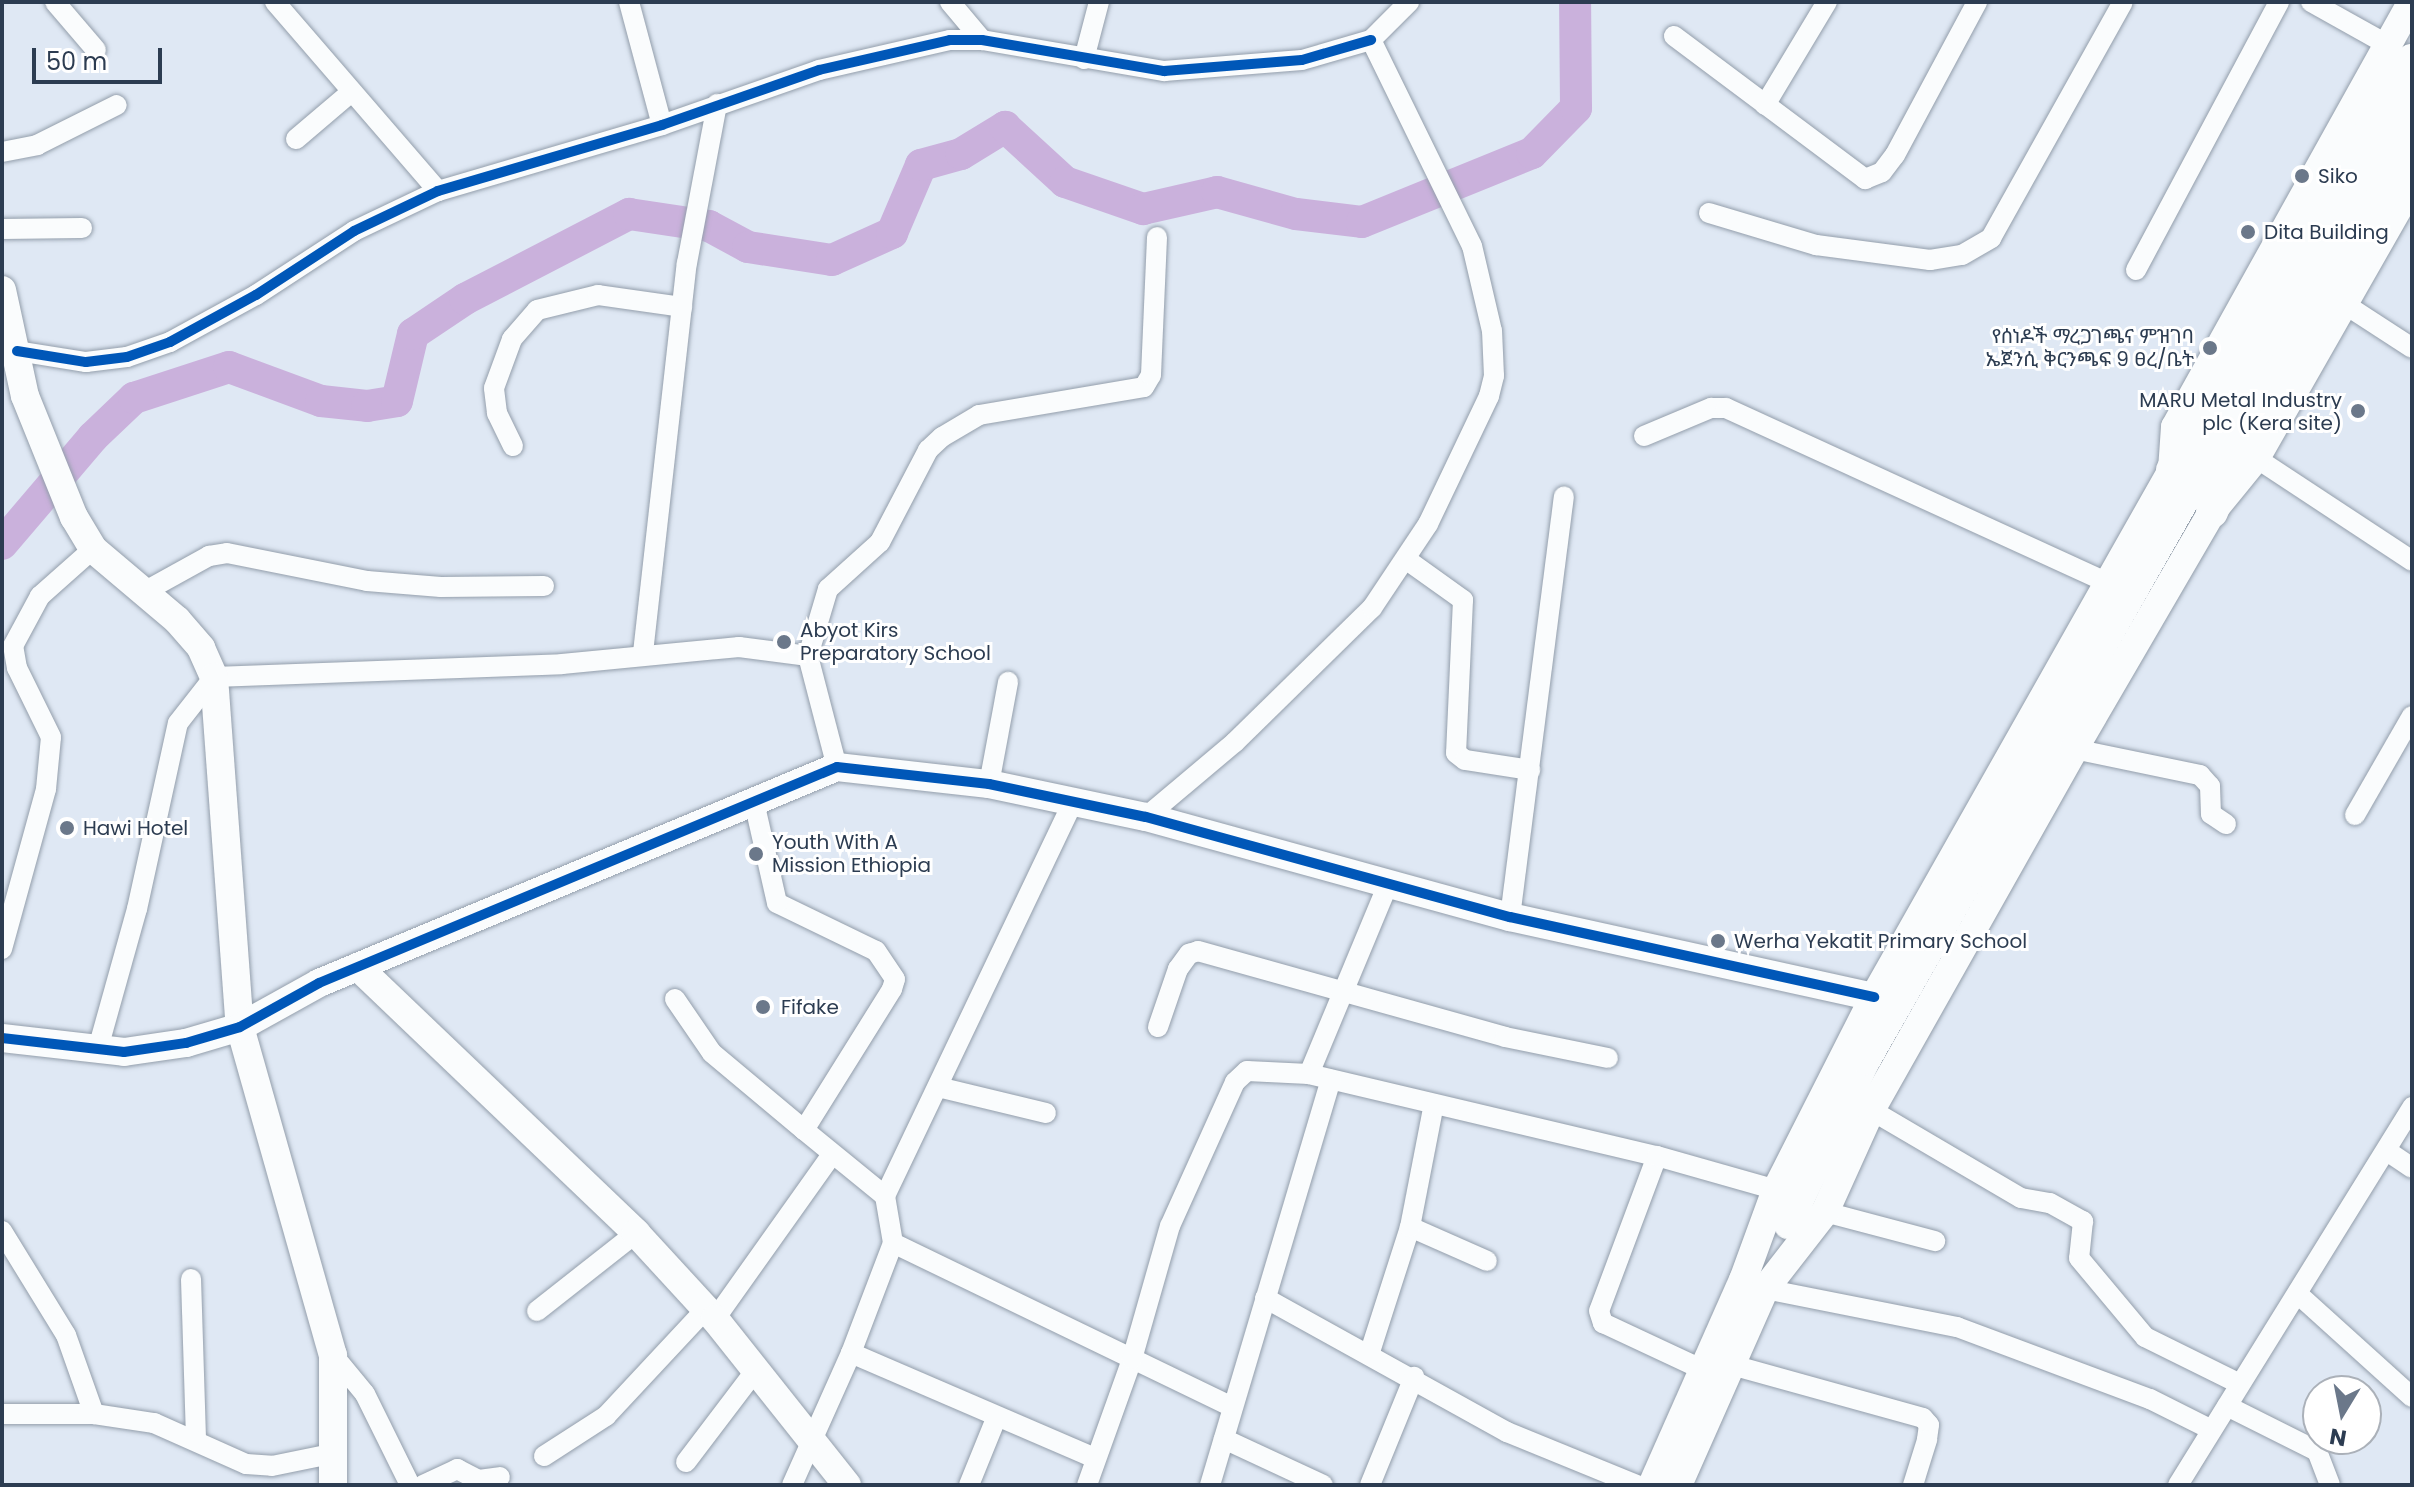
<!DOCTYPE html>
<html>
<head>
<meta charset="utf-8">
<style>
  body { margin:0 }
  #map { position:relative; width:2414px; height:1487px; overflow:hidden; background:#dfe8f4; font-family:Poppins,"Noto Sans Ethiopic",sans-serif }
  div>[style] { position:absolute }
  [style*='--x'] { left:calc(var(--x)*1px); top:calc(var(--y)*1px); width:calc(var(--w)*1px); rotate:calc(var(--a)*1deg) }
  .river>* { height:32px; margin:-16px; padding:0 16px; transform-origin:16px; border-radius:16px; background:#cab1dc }
  .roads { filter:drop-shadow(0 0 2px #939eab) drop-shadow(0 0 2px #939eab) }
  .street>* { height:20px; margin:-10px; padding:0 10px; transform-origin:10px; border-radius:10px; background:#fafcfd }
  .secondary>* { height:28px; margin:-14px; padding:0 14px; transform-origin:14px; border-radius:14px; background:#fafcfd }
  .primary>* { height:32px; margin:-16px; padding:0 16px; transform-origin:16px; border-radius:16px; background:#fafcfd }
  .cycleway>* { height:10px; margin:-5px; padding:0 5px; transform-origin:5px; border-radius:5px; background:#0057b8 }
  .dots>* { width:22px; height:22px; translate:-50% -50%; box-sizing:border-box; border:4px solid #fff; border-radius:50% }
  span { translate:-50% -50%; white-space:nowrap; text-align:center; line-height:1.15; -webkit-text-stroke:6px #fff; paint-order:stroke }
  .poi-label { font-size:20px; color:#2c3c51 }
  .left { translate:0 -50%; text-align:left }
  .right { translate:-100% -50%; text-align:right }
  .frame { position:absolute; inset:0; border:4px solid #2c3c51; pointer-events:none }
  .north { position:absolute; left:2302px; top:1375px; width:80px; height:80px; box-sizing:border-box; background:#fff; border:2px solid #abb1b9; border-radius:50%; rotate:190deg; font-size:22px; font-weight:700; line-height:32px; text-align:center; color:#2c3c51 }
  .north::after { content:''; display:block; margin:auto; width:28px; height:36px; background:#6b788a; clip-path:polygon(50% 0,100% 100%,50% 72%,0 100%) }
  .scale { position:absolute; left:32px; top:48px; width:130px; height:36px; box-sizing:border-box; border:4px solid #2c3c51; border-top:0; padding-left:10px; font-size:24px; line-height:28px; white-space:nowrap; color:#2c3c51; -webkit-text-stroke:6px #fff; paint-order:stroke }
</style>
</head>
<body>
<div id="map">
  <div class="river">
    <div style="--x:2;--y:544;--w:140;--a:-49.6"></div>
    <div style="--x:93;--y:437;--w:57;--a:-43.6"></div>
    <div style="--x:134;--y:398;--w:100;--a:-18.1"></div>
    <div style="--x:229;--y:367;--w:98;--a:20.3"></div>
    <div style="--x:321;--y:401;--w:46;--a:6.2"></div>
    <div style="--x:367;--y:406;--w:30;--a:-9"></div>
    <div style="--x:397;--y:401;--w:69;--a:-76.6"></div>
    <div style="--x:413;--y:334;--w:63;--a:-33.9"></div>
    <div style="--x:465;--y:299;--w:185;--a:-27.4"></div>
    <div style="--x:629;--y:214;--w:81;--a:8.5"></div>
    <div style="--x:709;--y:226;--w:44;--a:28.3"></div>
    <div style="--x:748;--y:247;--w:85;--a:8.8"></div>
    <div style="--x:832;--y:260;--w:66;--a:-24.2"></div>
    <div style="--x:892;--y:233;--w:74;--a:-66.9"></div>
    <div style="--x:921;--y:165;--w:41;--a:-15.4"></div>
    <div style="--x:961;--y:154;--w:52;--a:-31.5"></div>
    <div style="--x:1005;--y:127;--w:81;--a:42.5"></div>
    <div style="--x:1065;--y:182;--w:83;--a:19.1"></div>
    <div style="--x:1143;--y:209;--w:76;--a:-12.9"></div>
    <div style="--x:1217;--y:192;--w:82;--a:15.6"></div>
    <div style="--x:1296;--y:214;--w:66;--a:6.9"></div>
    <div style="--x:1362;--y:222;--w:183;--a:-22.1"></div>
    <div style="--x:1532;--y:153;--w:63;--a:-45.6"></div>
    <div style="--x:1576;--y:108;--w:106;--a:-90.5"></div>
  </div>
  <div class="roads">
    <div class="street">
      <div style="--x:55;--y:2;--w:63;--a:49.5"></div>
      <div style="--x:275;--y:2;--w:250;--a:49.2"></div>
      <div style="--x:629;--y:2;--w:127;--a:75"></div>
      <div style="--x:950;--y:2;--w:50;--a:49.9"></div>
      <div style="--x:2311;--y:2;--w:88;--a:29.2"></div>
      <div style="--x:1674;--y:36;--w:239;--a:36.8"></div>
      <div style="--x:1865;--y:179;--w:18;--a:-22"></div>
      <div style="--x:1882;--y:172;--w:21;--a:-53"></div>
      <div style="--x:1895;--y:155;--w:174;--a:-61.8"></div>
      <div style="--x:1084;--y:59;--w:59;--a:-75.3"></div>
      <div style="--x:1765;--y:105;--w:120;--a:-59"></div>
      <div style="--x:296;--y:139;--w:70;--a:-40.3"></div>
      <div style="--x:2;--y:152;--w:36;--a:-11"></div>
      <div style="--x:37;--y:145;--w:89;--a:-26.6"></div>
      <div style="--x:1709;--y:213;--w:112;--a:16.7"></div>
      <div style="--x:1816;--y:245;--w:115;--a:7.5"></div>
      <div style="--x:1930;--y:260;--w:32;--a:-9"></div>
      <div style="--x:1962;--y:255;--w:34;--a:-30"></div>
      <div style="--x:1991;--y:238;--w:270;--a:-60.8"></div>
      <div style="--x:2;--y:229;--w:80;--a:-0.7"></div>
      <div style="--x:2136;--y:270;--w:304;--a:-61.9"></div>
      <div style="--x:2343;--y:303;--w:82;--a:33.1"></div>
      <div style="--x:17;--y:351;--w:70;--a:9.1"></div>
      <div style="--x:86;--y:362;--w:41;--a:-7"></div>
      <div style="--x:127;--y:357;--w:46;--a:-19.2"></div>
      <div style="--x:170;--y:342;--w:98;--a:-28.7"></div>
      <div style="--x:256;--y:295;--w:117;--a:-33.1"></div>
      <div style="--x:354;--y:231;--w:93;--a:-25.5"></div>
      <div style="--x:438;--y:191;--w:234;--a:-16.4"></div>
      <div style="--x:662;--y:125;--w:166;--a:-19.3"></div>
      <div style="--x:819;--y:70;--w:134;--a:-12.9"></div>
      <div style="--x:950;--y:40;--w:32;--a:0"></div>
      <div style="--x:982;--y:40;--w:185;--a:9.7"></div>
      <div style="--x:1164;--y:71;--w:138;--a:-4.6"></div>
      <div style="--x:1302;--y:60;--w:72;--a:-16.2"></div>
      <div style="--x:1644;--y:436;--w:73;--a:-22.7"></div>
      <div style="--x:1711;--y:408;--w:15;--a:0"></div>
      <div style="--x:1726;--y:408;--w:420;--a:24.6"></div>
      <div style="--x:513;--y:446;--w:37;--a:-116"></div>
      <div style="--x:497;--y:413;--w:25;--a:-97"></div>
      <div style="--x:494;--y:388;--w:52;--a:-69.8"></div>
      <div style="--x:512;--y:339;--w:38;--a:-49"></div>
      <div style="--x:537;--y:310;--w:63;--a:-13.8"></div>
      <div style="--x:598;--y:295;--w:85;--a:8.1"></div>
      <div style="--x:2256;--y:458;--w:187;--a:33.4"></div>
      <div style="--x:1407;--y:560;--w:69;--a:35.5"></div>
      <div style="--x:1463;--y:600;--w:153;--a:92.6"></div>
      <div style="--x:1456;--y:753;--w:11;--a:38"></div>
      <div style="--x:1465;--y:760;--w:66;--a:8.7"></div>
      <div style="--x:142;--y:593;--w:77;--a:-28.9"></div>
      <div style="--x:209;--y:556;--w:18;--a:-9"></div>
      <div style="--x:227;--y:553;--w:143;--a:11.3"></div>
      <div style="--x:367;--y:581;--w:74;--a:4.6"></div>
      <div style="--x:441;--y:587;--w:103;--a:-0.6"></div>
      <div style="--x:643;--y:653;--w:392;--a:-83.6"></div>
      <div style="--x:687;--y:263;--w:162;--a:-79.3"></div>
      <div style="--x:808;--y:656;--w:70;--a:-73.4"></div>
      <div style="--x:828;--y:589;--w:70;--a:-42.1"></div>
      <div style="--x:880;--y:542;--w:104;--a:-62.4"></div>
      <div style="--x:928;--y:450;--w:19;--a:-43"></div>
      <div style="--x:942;--y:437;--w:43;--a:-30.7"></div>
      <div style="--x:979;--y:415;--w:167;--a:-9.6"></div>
      <div style="--x:1144;--y:387;--w:14;--a:-60"></div>
      <div style="--x:1151;--y:375;--w:138;--a:-87.5"></div>
      <div style="--x:2074;--y:749;--w:129;--a:11.7"></div>
      <div style="--x:2200;--y:775;--w:15;--a:48"></div>
      <div style="--x:2210;--y:786;--w:28;--a:88"></div>
      <div style="--x:2211;--y:814;--w:18;--a:34"></div>
      <div style="--x:989;--y:784;--w:104;--a:-79.4"></div>
      <div style="--x:2355;--y:815;--w:114;--a:-60.1"></div>
      <div style="--x:1146;--y:817;--w:116;--a:-40.1"></div>
      <div style="--x:1235;--y:742;--w:192;--a:-44.4"></div>
      <div style="--x:1372;--y:608;--w:101;--a:-56.3"></div>
      <div style="--x:1428;--y:524;--w:142;--a:-64.5"></div>
      <div style="--x:1489;--y:396;--w:21;--a:-76"></div>
      <div style="--x:1494;--y:376;--w:45;--a:-92.5"></div>
      <div style="--x:1492;--y:331;--w:87;--a:-103.2"></div>
      <div style="--x:1472;--y:246;--w:229;--a:-116.1"></div>
      <div style="--x:1371;--y:40;--w:54;--a:-45"></div>
      <div style="--x:1510;--y:917;--w:424;--a:-82.7"></div>
      <div style="--x:2;--y:949;--w:166;--a:-74.6"></div>
      <div style="--x:46;--y:789;--w:52;--a:-84.5"></div>
      <div style="--x:51;--y:737;--w:77;--a:-116.2"></div>
      <div style="--x:17;--y:668;--w:22;--a:-100"></div>
      <div style="--x:13;--y:646;--w:57;--a:-61.6"></div>
      <div style="--x:40;--y:596;--w:71;--a:-41.6"></div>
      <div style="--x:675;--y:999;--w:65;--a:55.6"></div>
      <div style="--x:712;--y:1053;--w:120;--a:39.9"></div>
      <div style="--x:804;--y:1130;--w:166;--a:-58"></div>
      <div style="--x:892;--y:989;--w:10;--a:-73"></div>
      <div style="--x:895;--y:979;--w:34;--a:-124"></div>
      <div style="--x:876;--y:951;--w:110;--a:-154.1"></div>
      <div style="--x:777;--y:903;--w:104;--a:-102.8"></div>
      <div style="--x:1158;--y:1027;--w:61;--a:-71"></div>
      <div style="--x:1178;--y:969;--w:19;--a:-54"></div>
      <div style="--x:1189;--y:954;--w:9;--a:-18"></div>
      <div style="--x:1198;--y:951;--w:319;--a:15.6"></div>
      <div style="--x:1505;--y:1037;--w:105;--a:11.5"></div>
      <div style="--x:97;--y:1052;--w:148;--a:-74.4"></div>
      <div style="--x:137;--y:909;--w:190;--a:-77.6"></div>
      <div style="--x:178;--y:723;--w:58;--a:-52"></div>
      <div style="--x:214;--y:677;--w:348;--a:-2.1"></div>
      <div style="--x:562;--y:664;--w:178;--a:-5.5"></div>
      <div style="--x:739;--y:647;--w:70;--a:7.4"></div>
      <div style="--x:808;--y:656;--w:115;--a:75.4"></div>
      <div style="--x:1309;--y:1074;--w:203;--a:-67.4"></div>
      <div style="--x:938;--y:1087;--w:111;--a:13.5"></div>
      <div style="--x:1871;--y:1110;--w:174;--a:30.4"></div>
      <div style="--x:2021;--y:1198;--w:29;--a:10"></div>
      <div style="--x:2050;--y:1203;--w:38;--a:29"></div>
      <div style="--x:2083;--y:1221;--w:37;--a:96"></div>
      <div style="--x:2079;--y:1258;--w:103;--a:50.1"></div>
      <div style="--x:2145;--y:1337;--w:106;--a:26.3"></div>
      <div style="--x:804;--y:1130;--w:104;--a:39.2"></div>
      <div style="--x:885;--y:1196;--w:48;--a:80.3"></div>
      <div style="--x:893;--y:1243;--w:374;--a:25.8"></div>
      <div style="--x:2387;--y:1151;--w:30;--a:34"></div>
      <div style="--x:1657;--y:1156;--w:165;--a:110.5"></div>
      <div style="--x:1599;--y:1311;--w:13;--a:72"></div>
      <div style="--x:1603;--y:1323;--w:108;--a:25.1"></div>
      <div style="--x:885;--y:1196;--w:437;--a:-64.5"></div>
      <div style="--x:1825;--y:1212;--w:114;--a:14.8"></div>
      <div style="--x:1410;--y:1227;--w:84;--a:23.8"></div>
      <div style="--x:2;--y:1231;--w:122;--a:58.4"></div>
      <div style="--x:66;--y:1335;--w:84;--a:70.5"></div>
      <div style="--x:191;--y:1279;--w:159;--a:88.2"></div>
      <div style="--x:1765;--y:1289;--w:196;--a:11.2"></div>
      <div style="--x:1957;--y:1327;--w:206;--a:20.5"></div>
      <div style="--x:2150;--y:1399;--w:69;--a:26.6"></div>
      <div style="--x:2299;--y:1295;--w:152;--a:42.1"></div>
      <div style="--x:1265;--y:1298;--w:277;--a:29"></div>
      <div style="--x:1507;--y:1432;--w:140;--a:22.2"></div>
      <div style="--x:537;--y:1311;--w:126;--a:-38.2"></div>
      <div style="--x:715;--y:1319;--w:200;--a:-54.6"></div>
      <div style="--x:851;--y:1353;--w:118;--a:-69.1"></div>
      <div style="--x:333;--y:1355;--w:50;--a:50.6"></div>
      <div style="--x:365;--y:1394;--w:102;--a:63.7"></div>
      <div style="--x:1369;--y:1355;--w:134;--a:-72.2"></div>
      <div style="--x:1410;--y:1227;--w:125;--a:-79"></div>
      <div style="--x:1732;--y:1365;--w:198;--a:15.5"></div>
      <div style="--x:1923;--y:1418;--w:9;--a:49"></div>
      <div style="--x:1929;--y:1425;--w:15;--a:98"></div>
      <div style="--x:1927;--y:1440;--w:47;--a:107.3"></div>
      <div style="--x:2227;--y:1406;--w:101;--a:26.6"></div>
      <div style="--x:2317;--y:1451;--w:36;--a:69"></div>
      <div style="--x:2;--y:1414;--w:92;--a:0"></div>
      <div style="--x:94;--y:1414;--w:61;--a:8.5"></div>
      <div style="--x:154;--y:1423;--w:101;--a:24"></div>
      <div style="--x:246;--y:1464;--w:26;--a:4"></div>
      <div style="--x:272;--y:1466;--w:60;--a:-11.5"></div>
      <div style="--x:1224;--y:1439;--w:109;--a:24.9"></div>
      <div style="--x:544;--y:1456;--w:74;--a:-32.8"></div>
      <div style="--x:606;--y:1416;--w:145;--a:-47"></div>
      <div style="--x:686;--y:1462;--w:114;--a:-52.8"></div>
      <div style="--x:423;--y:1485;--w:38;--a:-25"></div>
      <div style="--x:457;--y:1469;--w:25;--a:27"></div>
      <div style="--x:479;--y:1480;--w:21;--a:-8"></div>
      <div style="--x:792;--y:1485;--w:145;--a:-65.9"></div>
      <div style="--x:851;--y:1353;--w:266;--a:23.3"></div>
      <div style="--x:969;--y:1485;--w:74;--a:-67.9"></div>
      <div style="--x:1087;--y:1485;--w:134;--a:-70.3"></div>
      <div style="--x:1132;--y:1359;--w:138;--a:-74.1"></div>
      <div style="--x:1170;--y:1226;--w:158;--a:-65.7"></div>
      <div style="--x:1235;--y:1082;--w:16;--a:-43"></div>
      <div style="--x:1247;--y:1071;--w:62;--a:2.8"></div>
      <div style="--x:1309;--y:1074;--w:358;--a:13.3"></div>
      <div style="--x:1657;--y:1156;--w:124;--a:15.9"></div>
      <div style="--x:1210;--y:1485;--w:423;--a:-73.4"></div>
      <div style="--x:1370;--y:1485;--w:117;--a:-67.8"></div>
      <div style="--x:2178;--y:1485;--w:445;--a:-58.2"></div>
    </div>
    <div class="secondary">
      <div style="--x:2;--y:290;--w:108;--a:77.8"></div>
      <div style="--x:25;--y:396;--w:131;--a:68"></div>
      <div style="--x:74;--y:517;--w:37;--a:59"></div>
      <div style="--x:93;--y:549;--w:110;--a:40.2"></div>
      <div style="--x:177;--y:620;--w:37;--a:49"></div>
      <div style="--x:201;--y:648;--w:32;--a:66"></div>
      <div style="--x:214;--y:677;--w:351;--a:85.8"></div>
      <div style="--x:240;--y:1027;--w:341;--a:74.2"></div>
      <div style="--x:333;--y:1355;--w:130;--a:90"></div>
      <div style="--x:358;--y:967;--w:385;--a:43.7"></div>
      <div style="--x:636;--y:1233;--w:117;--a:47.4"></div>
      <div style="--x:715;--y:1319;--w:212;--a:51.5"></div>
      <div style="--x:2;--y:1038;--w:123;--a:6.5"></div>
      <div style="--x:124;--y:1052;--w:63;--a:-8.3"></div>
      <div style="--x:186;--y:1043;--w:56;--a:-16.5"></div>
      <div style="--x:240;--y:1027;--w:90;--a:-29.1"></div>
      <div style="--x:319;--y:983;--w:561;--a:-22.64"></div>
      <div style="--x:837;--y:767;--w:153;--a:6.4"></div>
      <div style="--x:989;--y:784;--w:160;--a:11.9"></div>
      <div style="--x:1146;--y:817;--w:377;--a:15.4"></div>
      <div style="--x:1510;--y:917;--w:373;--a:12.4"></div>
      <div style="--x:1788;--y:1225;--w:182;--a:-64.6"></div>
      <div style="--x:1866;--y:1061;--w:1104;--a:-60.35"></div>
      <div style="--x:1652;--y:1485;--w:224;--a:-66.1"></div>
      <div style="--x:1743;--y:1280;--w:96;--a:-69.9"></div>
      <div style="--x:1776;--y:1190;--w:216;--a:-63.1"></div>
      <div style="--x:1874;--y:997;--w:605;--a:-60.51"></div>
      <div style="--x:2172;--y:470;--w:43;--a:-86"></div>
      <div style="--x:2175;--y:427;--w:487;--a:-60.9"></div>
      <div style="--x:1678;--y:1485;--w:214;--a:-66.1"></div>
      <div style="--x:1765;--y:1289;--w:98;--a:-52.1"></div>
      <div style="--x:1825;--y:1212;--w:112;--a:-65.7"></div>
      <div style="--x:1871;--y:1110;--w:414;--a:-60.6"></div>
      <div style="--x:2074;--y:749;--w:274;--a:-59.8"></div>
      <div style="--x:2212;--y:512;--w:70;--a:-50.8"></div>
      <div style="--x:2256;--y:458;--w:314;--a:-60.3"></div>
    </div>
    <div class="primary">
      <div style="--x:2172;--y:470;--w:475;--a:-59.7"></div>
      <div style="--x:2212;--y:512;--w:71;--a:-67.8"></div>
      <div style="--x:2239;--y:446;--w:349;--a:-60.3"></div>
    </div>
  </div>
  <div class="cycleway">
    <div style="--x:17;--y:351;--w:70;--a:9.1"></div>
    <div style="--x:86;--y:362;--w:41;--a:-7"></div>
    <div style="--x:127;--y:357;--w:46;--a:-19.2"></div>
    <div style="--x:170;--y:342;--w:98;--a:-28.7"></div>
    <div style="--x:256;--y:295;--w:117;--a:-33.1"></div>
    <div style="--x:354;--y:231;--w:93;--a:-25.5"></div>
    <div style="--x:438;--y:191;--w:234;--a:-16.4"></div>
    <div style="--x:662;--y:125;--w:166;--a:-19.3"></div>
    <div style="--x:819;--y:70;--w:134;--a:-12.9"></div>
    <div style="--x:950;--y:40;--w:32;--a:0"></div>
    <div style="--x:982;--y:40;--w:185;--a:9.7"></div>
    <div style="--x:1164;--y:71;--w:138;--a:-4.6"></div>
    <div style="--x:1302;--y:60;--w:72;--a:-16.2"></div>
    <div style="--x:2;--y:1038;--w:123;--a:6.5"></div>
    <div style="--x:124;--y:1052;--w:63;--a:-8.3"></div>
    <div style="--x:186;--y:1043;--w:56;--a:-16.5"></div>
    <div style="--x:240;--y:1027;--w:90;--a:-29.1"></div>
    <div style="--x:319;--y:983;--w:561;--a:-22.64"></div>
    <div style="--x:837;--y:767;--w:153;--a:6.4"></div>
    <div style="--x:989;--y:784;--w:160;--a:11.9"></div>
    <div style="--x:1146;--y:817;--w:377;--a:15.4"></div>
    <div style="--x:1510;--y:917;--w:373;--a:12.4"></div>
  </div>
  <div class="dots">
    <div style="left:2302px;top:176px;background:#6b788a"></div>
    <div style="left:2248px;top:232px;background:#6b788a"></div>
    <div style="left:2210px;top:348px;background:#6b788a"></div>
    <div style="left:2358px;top:411px;background:#6b788a"></div>
    <div style="left:784px;top:642px;background:#6b788a"></div>
    <div style="left:67px;top:828px;background:#6b788a"></div>
    <div style="left:756px;top:854px;background:#6b788a"></div>
    <div style="left:1718px;top:941px;background:#6b788a"></div>
    <div style="left:763px;top:1007px;background:#6b788a"></div>
  </div>
  <div class="poi-label">
    <span class="left" style="left:2318px;top:176px">Siko</span>
    <span class="left" style="left:2264px;top:232px">Dita Building</span>
    <span class="right" style="left:2194px;top:348px">የሰነዶች ማረጋገጫና ምዝገባ<br>ኤጀንሲ ቅርንጫፍ 9 ፀረ/ቤት</span>
    <span class="right" style="left:2342px;top:412px">MARU Metal Industry<br>plc (Kera site)</span>
    <span class="left" style="left:800px;top:642px">Abyot Kirs<br>Preparatory School</span>
    <span class="left" style="left:83px;top:828px">Hawi Hotel</span>
    <span class="left" style="left:772px;top:854px">Youth With A<br>Mission Ethiopia</span>
    <span class="left" style="left:1734px;top:941px">Werha Yekatit Primary School</span>
    <span class="left" style="left:781px;top:1007px">Fifake</span>
  </div>
  <div class="frame"></div>
  <div class="north">N</div>
  <div class="scale">50 m</div>
</div>
</body>
</html>
